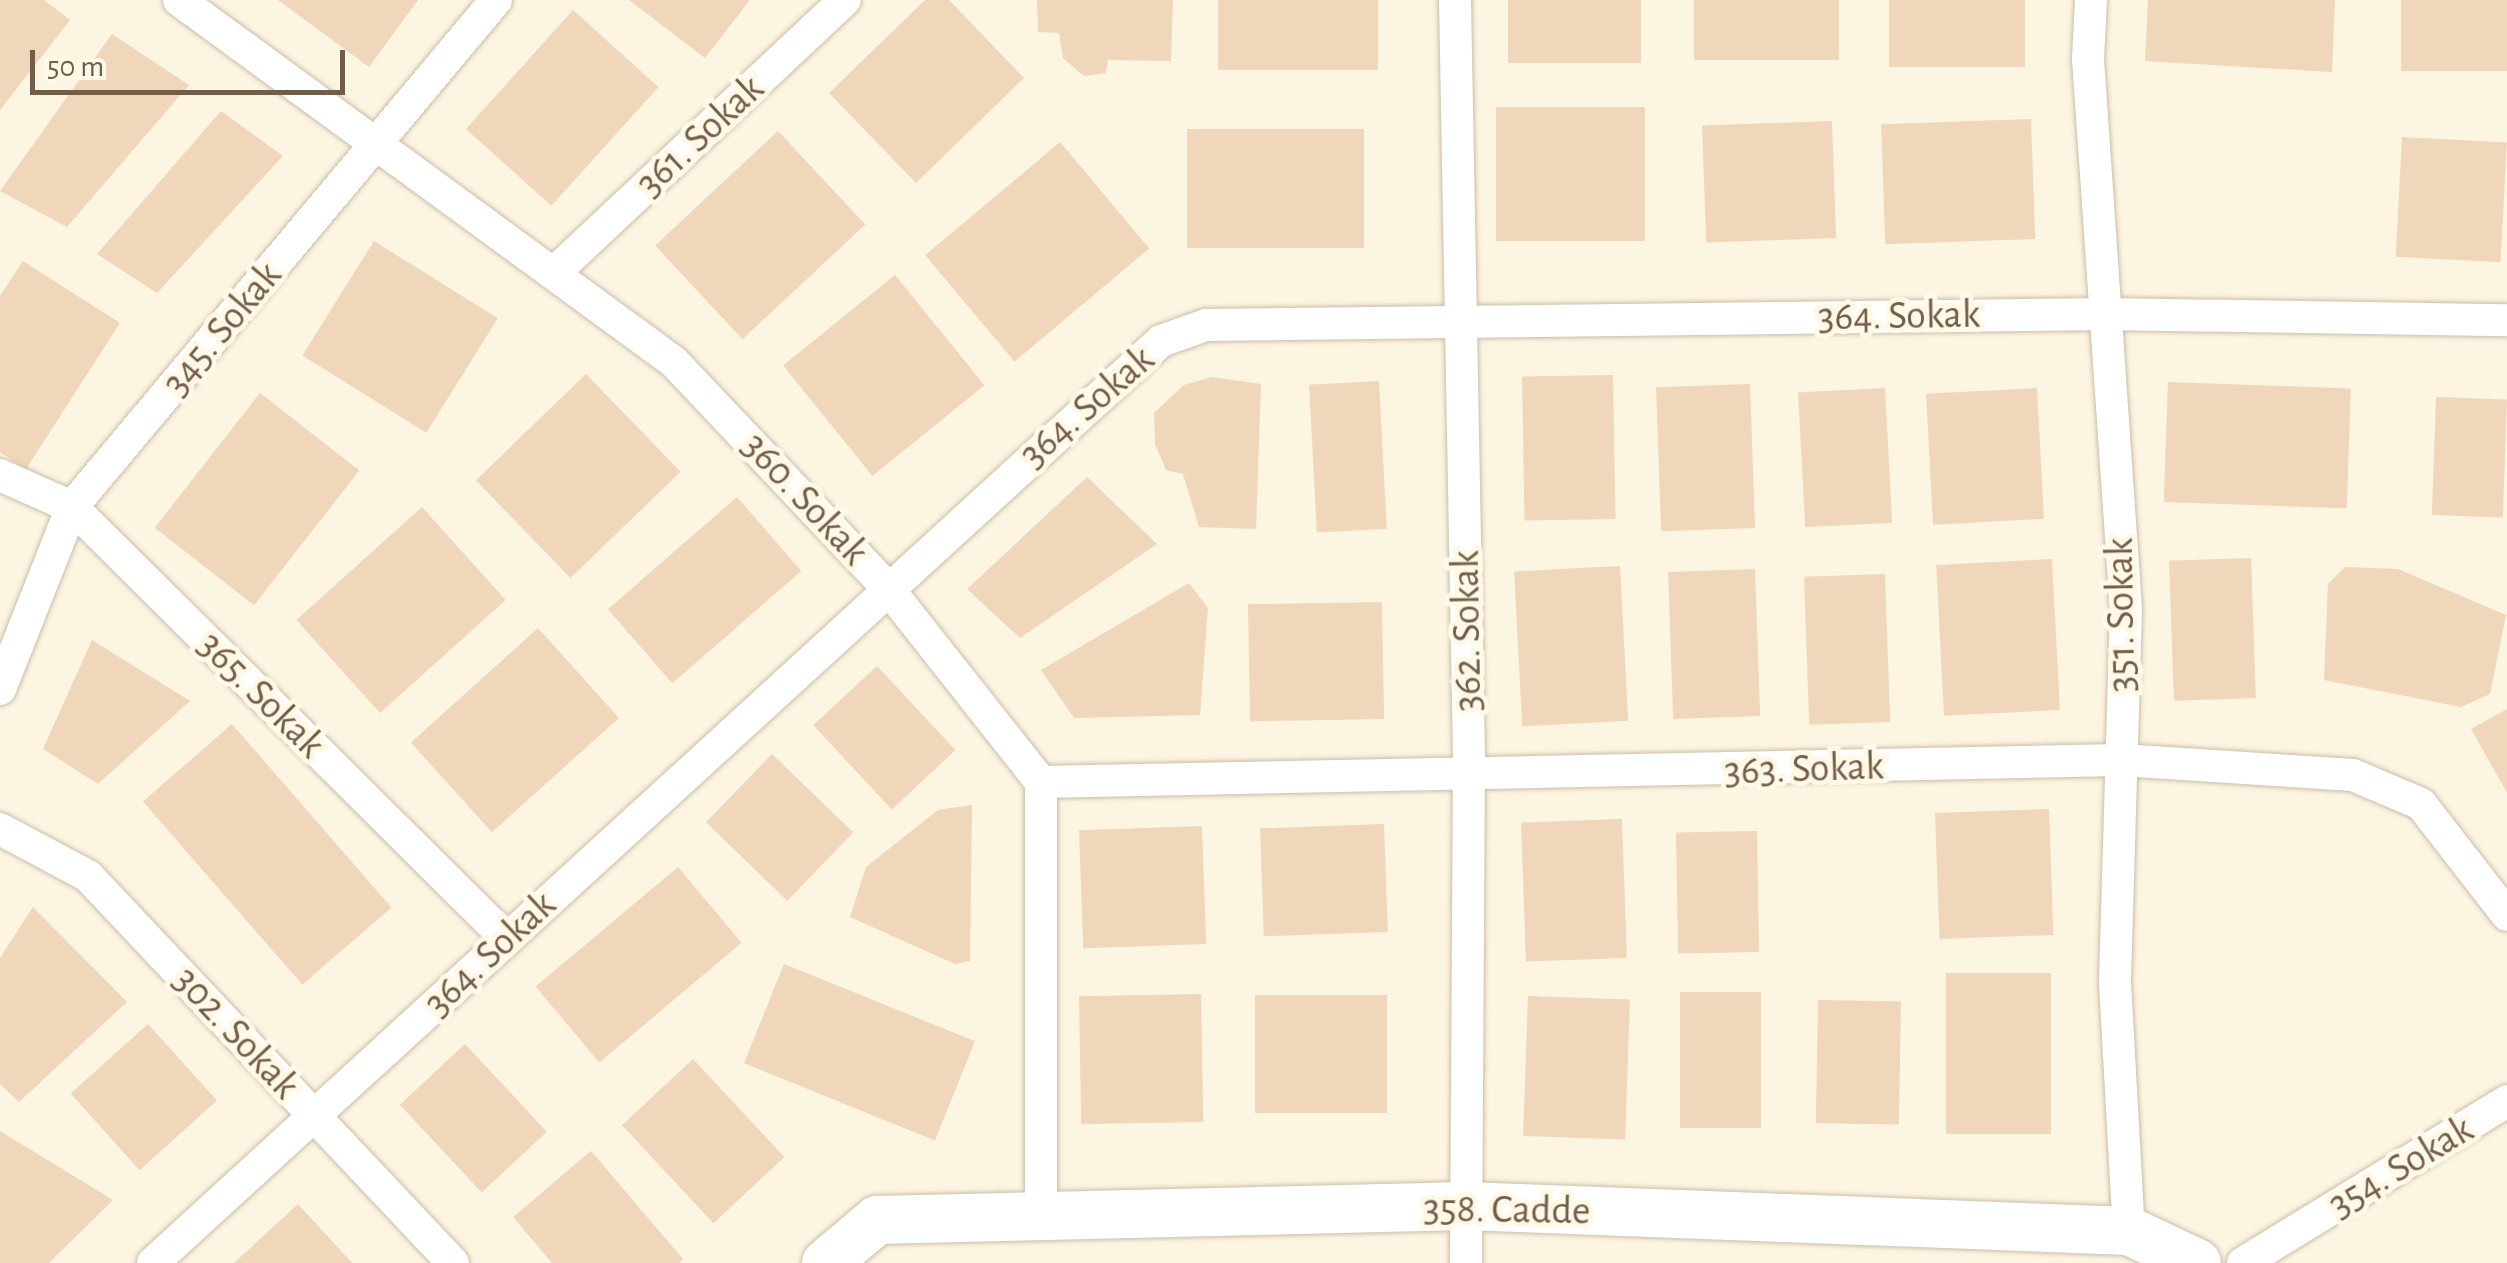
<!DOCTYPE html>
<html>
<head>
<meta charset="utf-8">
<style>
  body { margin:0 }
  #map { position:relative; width:2507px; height:1263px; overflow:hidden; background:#fbf5e1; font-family:"Alegreya Sans",sans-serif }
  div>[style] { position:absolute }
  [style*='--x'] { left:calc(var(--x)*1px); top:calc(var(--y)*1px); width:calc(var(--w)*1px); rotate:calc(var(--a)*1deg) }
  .building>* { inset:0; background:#f0d6ba; transform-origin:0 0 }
  .roads { filter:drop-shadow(0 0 2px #ccbda9) drop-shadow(0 0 2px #ccbda9) }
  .street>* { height:32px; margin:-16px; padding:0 16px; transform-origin:16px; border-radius:16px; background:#fff }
  .secondary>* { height:48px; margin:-24px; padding:0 24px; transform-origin:24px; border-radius:24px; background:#fff }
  span { translate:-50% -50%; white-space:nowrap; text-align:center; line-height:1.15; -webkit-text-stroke:10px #fef8e7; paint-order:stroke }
  .street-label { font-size:40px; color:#725d49 }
  .scale { position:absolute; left:30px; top:50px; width:315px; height:45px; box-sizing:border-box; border:5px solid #725d49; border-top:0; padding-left:12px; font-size:30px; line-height:35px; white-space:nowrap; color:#725d49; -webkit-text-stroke:8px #fef8e7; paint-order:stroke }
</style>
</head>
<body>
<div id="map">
  <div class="building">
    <div style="clip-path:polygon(0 0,44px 0,70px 20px,0 110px)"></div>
    <div style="clip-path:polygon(278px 0,418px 0,369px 67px)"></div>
    <div style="clip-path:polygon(629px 0,750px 0,705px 58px)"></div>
    <div style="clip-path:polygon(925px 0,949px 0,1024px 78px,916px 183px,829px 93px)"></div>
    <div style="clip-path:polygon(1037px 0,1173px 0,1171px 61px,1108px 60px,1106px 73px,1084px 76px,1063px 58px,1059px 33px,1038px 32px)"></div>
    <div style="left:1218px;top:0;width:160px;height:70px"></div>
    <div style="left:1508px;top:0;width:133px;height:63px"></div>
    <div style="left:1694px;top:0;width:145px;height:60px"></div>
    <div style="left:1889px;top:0;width:136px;height:67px"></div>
    <div style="clip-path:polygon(2148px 0,2335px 0,2332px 72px,2145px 61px)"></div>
    <div style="left:2401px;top:0;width:106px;height:71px"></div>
    <div style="left:573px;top:10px;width:115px;height:160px;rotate:42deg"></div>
    <div style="clip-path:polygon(112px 34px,189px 85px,67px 227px,0 191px)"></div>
    <div style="left:1496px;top:107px;width:149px;height:134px"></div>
    <div style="clip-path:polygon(221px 111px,283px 156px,157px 293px,97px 254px)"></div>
    <div style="left:2031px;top:119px;width:120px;height:150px;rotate:88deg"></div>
    <div style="left:1832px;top:121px;width:117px;height:130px;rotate:88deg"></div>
    <div style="left:1187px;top:129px;width:177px;height:119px"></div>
    <div style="left:778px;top:131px;width:128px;height:168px;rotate:47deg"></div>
    <div style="left:2402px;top:137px;width:105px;height:120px;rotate:3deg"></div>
    <div style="left:1060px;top:142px;width:139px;height:176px;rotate:50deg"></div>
    <div style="left:374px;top:241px;width:146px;height:135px;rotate:32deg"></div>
    <div style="clip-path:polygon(23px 261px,120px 323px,26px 469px,0 452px,0 296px)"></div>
    <div style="left:895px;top:275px;width:142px;height:144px;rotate:51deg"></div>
    <div style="left:586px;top:374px;width:136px;height:153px;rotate:46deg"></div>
    <div style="left:1613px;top:375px;width:144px;height:91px;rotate:89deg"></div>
    <div style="clip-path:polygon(1212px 377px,1261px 384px,1256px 529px,1199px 527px,1183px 474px,1166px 470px,1155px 444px,1154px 413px,1184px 385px)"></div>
    <div style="left:1379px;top:381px;width:148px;height:70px;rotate:87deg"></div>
    <div style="left:2168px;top:382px;width:183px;height:120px;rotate:2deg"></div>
    <div style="left:1750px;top:384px;width:144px;height:94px;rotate:88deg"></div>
    <div style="left:1885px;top:388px;width:135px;height:87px;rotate:87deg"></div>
    <div style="left:2037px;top:388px;width:131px;height:111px;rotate:87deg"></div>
    <div style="left:260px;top:393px;width:126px;height:171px;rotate:38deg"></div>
    <div style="left:2436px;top:397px;width:71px;height:118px;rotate:2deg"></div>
    <div style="clip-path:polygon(1087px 477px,1157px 544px,1020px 638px,967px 589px)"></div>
    <div style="left:737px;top:497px;width:98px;height:171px;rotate:49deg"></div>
    <div style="left:422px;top:507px;width:125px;height:169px;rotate:48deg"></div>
    <div style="left:2251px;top:558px;width:140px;height:82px;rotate:88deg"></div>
    <div style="left:2052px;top:559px;width:151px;height:116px;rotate:87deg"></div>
    <div style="left:1620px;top:566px;width:155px;height:106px;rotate:87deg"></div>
    <div style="clip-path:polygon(2345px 567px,2398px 569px,2506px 615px,2490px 694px,2461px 707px,2324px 680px,2328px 584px)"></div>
    <div style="left:1755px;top:569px;width:147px;height:87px;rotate:88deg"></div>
    <div style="left:1885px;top:574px;width:148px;height:81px;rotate:88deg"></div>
    <div style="clip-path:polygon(1189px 583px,1208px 608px,1200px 715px,1074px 718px,1041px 670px)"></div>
    <div style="left:1382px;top:602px;width:117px;height:134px;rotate:89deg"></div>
    <div style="left:538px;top:628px;width:121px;height:171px;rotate:48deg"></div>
    <div style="clip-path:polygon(92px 640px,190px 701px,98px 784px,43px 749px)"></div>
    <div style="left:877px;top:666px;width:115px;height:87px;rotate:47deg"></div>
    <div style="clip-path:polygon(2507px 709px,2507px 793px,2471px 729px)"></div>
    <div style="left:232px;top:724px;width:243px;height:118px;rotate:49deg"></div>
    <div style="left:772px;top:754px;width:113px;height:95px;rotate:44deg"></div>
    <div style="clip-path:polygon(972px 805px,970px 961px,955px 964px,850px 917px,866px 867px,938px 810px)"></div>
    <div style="left:2049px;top:809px;width:126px;height:114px;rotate:88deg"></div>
    <div style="left:1622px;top:819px;width:139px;height:101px;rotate:88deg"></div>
    <div style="left:1384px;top:824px;width:108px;height:124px;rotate:88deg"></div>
    <div style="left:1202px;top:826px;width:118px;height:123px;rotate:88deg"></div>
    <div style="left:1757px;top:831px;width:121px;height:81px;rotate:89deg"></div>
    <div style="left:678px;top:867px;width:99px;height:186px;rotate:50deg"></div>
    <div style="clip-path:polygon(33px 907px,127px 1002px,19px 1102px,0 1084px,0 958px)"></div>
    <div style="left:784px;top:964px;width:206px;height:107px;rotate:22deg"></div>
    <div style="left:2051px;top:973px;width:161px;height:105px;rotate:90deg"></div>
    <div style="left:1680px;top:992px;width:81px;height:136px"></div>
    <div style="left:1201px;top:994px;width:128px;height:122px;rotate:89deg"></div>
    <div style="left:1387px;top:995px;width:118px;height:132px;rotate:90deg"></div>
    <div style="left:1528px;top:996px;width:102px;height:140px;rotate:2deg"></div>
    <div style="left:1818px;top:1000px;width:83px;height:123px;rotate:1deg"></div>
    <div style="left:148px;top:1024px;width:103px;height:104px;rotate:48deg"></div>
    <div style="left:465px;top:1044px;width:120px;height:89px;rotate:47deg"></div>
    <div style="left:693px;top:1059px;width:134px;height:97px;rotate:47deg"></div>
    <div style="clip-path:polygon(0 1131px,113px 1200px,49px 1263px,0 1263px)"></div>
    <div style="clip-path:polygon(591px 1151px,683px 1259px,679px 1263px,552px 1263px,513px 1217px)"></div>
    <div style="clip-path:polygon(298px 1204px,352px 1263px,234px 1263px)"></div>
  </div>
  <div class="roads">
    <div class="street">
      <div style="--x:179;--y:0;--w:613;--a:36.18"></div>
      <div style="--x:674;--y:362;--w:308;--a:46.6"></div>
      <div style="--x:886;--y:586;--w:250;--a:51.7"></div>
      <div style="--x:1041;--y:782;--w:434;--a:90"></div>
      <div style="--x:1455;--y:0;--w:756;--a:88.94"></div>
      <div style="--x:1469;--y:756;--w:507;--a:90.34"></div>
      <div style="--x:2091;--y:0;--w:59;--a:92.9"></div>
      <div style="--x:2088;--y:59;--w:551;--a:86.05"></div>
      <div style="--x:2126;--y:609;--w:374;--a:91.7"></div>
      <div style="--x:2115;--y:983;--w:248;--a:86.8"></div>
      <div style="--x:554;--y:273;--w:399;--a:-43.2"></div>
      <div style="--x:0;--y:475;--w:79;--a:24"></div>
      <div style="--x:72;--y:507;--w:612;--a:44.8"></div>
      <div style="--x:0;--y:689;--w:196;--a:-68.4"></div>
      <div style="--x:72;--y:507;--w:661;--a:-50.09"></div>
      <div style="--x:1041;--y:782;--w:1080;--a:-1.17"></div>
      <div style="--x:2121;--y:760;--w:232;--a:3.7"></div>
      <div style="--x:2353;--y:775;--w:74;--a:23.1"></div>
      <div style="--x:2421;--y:804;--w:140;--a:52.2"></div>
      <div style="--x:0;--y:829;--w:100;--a:28.1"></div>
      <div style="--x:88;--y:876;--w:532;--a:46.68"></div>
      <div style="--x:153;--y:1263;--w:1366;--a:-42.45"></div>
      <div style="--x:1161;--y:341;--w:48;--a:-19.6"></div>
      <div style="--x:1206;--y:325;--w:900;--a:-0.7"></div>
      <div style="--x:2106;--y:314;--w:401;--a:0.9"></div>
      <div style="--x:2243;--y:1263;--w:310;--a:-31.5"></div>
    </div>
    <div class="secondary">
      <div style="--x:826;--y:1263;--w:67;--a:-40.1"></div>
      <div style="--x:877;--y:1220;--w:589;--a:-1.36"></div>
      <div style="--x:1466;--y:1206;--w:663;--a:2.16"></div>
      <div style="--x:2129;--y:1231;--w:75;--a:25.2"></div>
    </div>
  </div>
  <div class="street-label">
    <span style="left:700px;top:136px;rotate:-43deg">361. Sokak</span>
    <span style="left:1899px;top:316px;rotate:-1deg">364. Sokak</span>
    <span style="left:222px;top:329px;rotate:-50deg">345. Sokak</span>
    <span style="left:1087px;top:407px;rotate:-41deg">364. Sokak</span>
    <span style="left:805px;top:499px;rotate:47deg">360. Sokak</span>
    <span style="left:2121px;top:615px;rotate:-91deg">351. Sokak</span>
    <span style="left:1467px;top:631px;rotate:-91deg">362. Sokak</span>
    <span style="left:261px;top:695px;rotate:45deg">365. Sokak</span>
    <span style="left:1804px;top:769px;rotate:-2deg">363. Sokak</span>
    <span style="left:490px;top:954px;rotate:-43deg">364. Sokak</span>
    <span style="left:236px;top:1033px;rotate:47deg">302. Sokak</span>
    <span style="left:2401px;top:1167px;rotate:-31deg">354. Sokak</span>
    <span style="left:1507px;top:1210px;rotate:1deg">358. Cadde</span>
  </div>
  <div class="scale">50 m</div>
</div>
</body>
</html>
